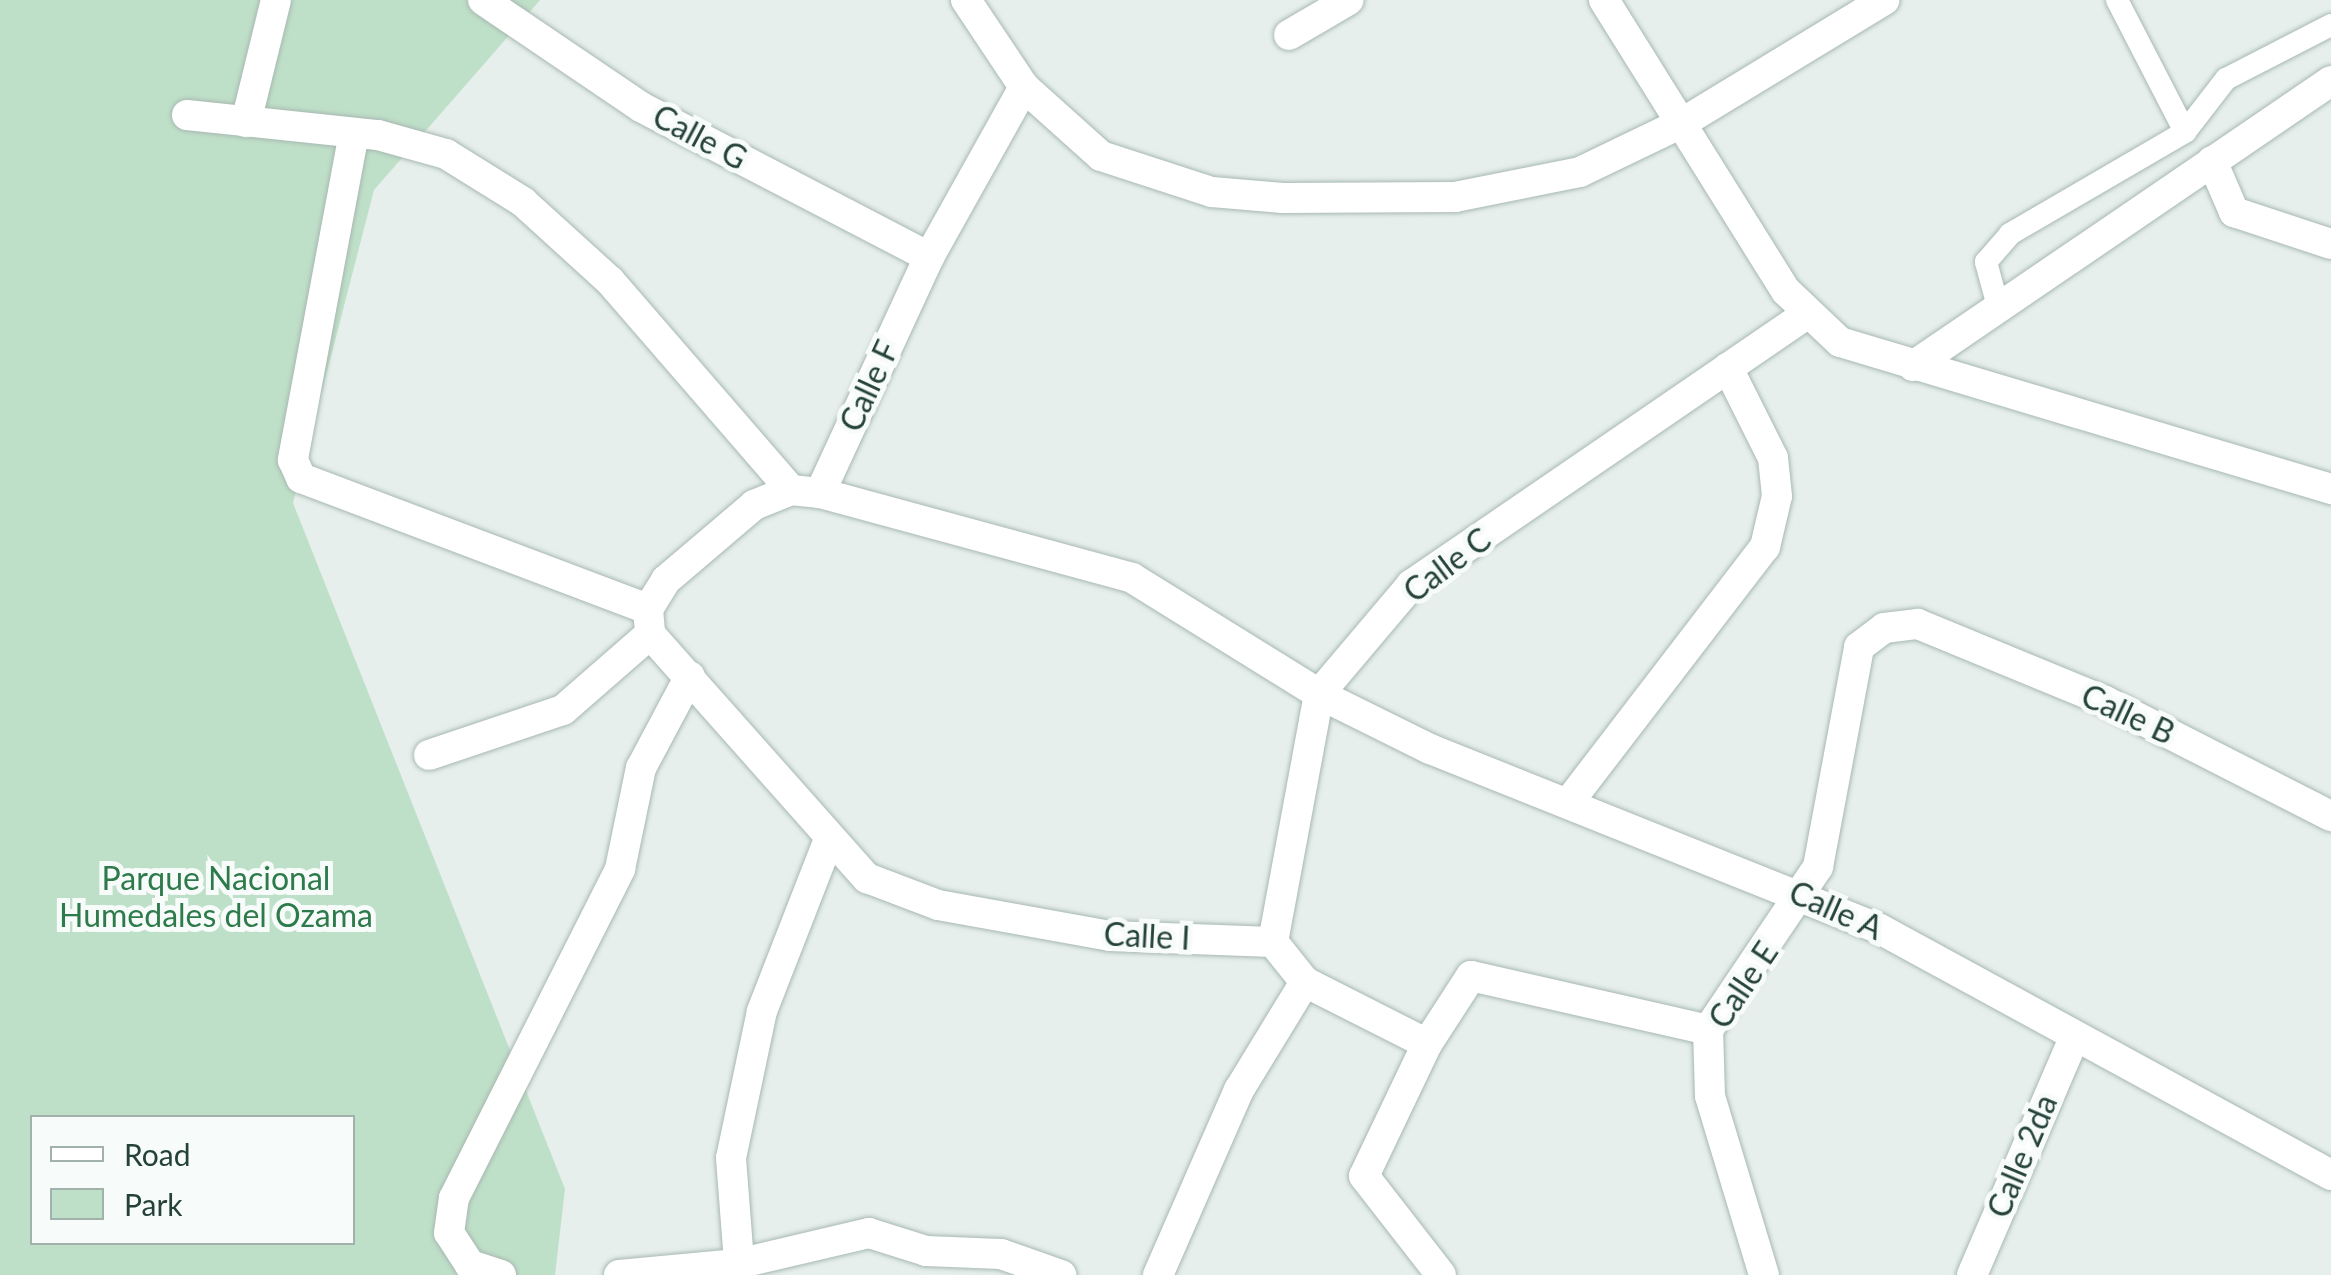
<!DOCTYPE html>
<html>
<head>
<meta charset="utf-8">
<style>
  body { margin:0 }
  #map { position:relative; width:2331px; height:1275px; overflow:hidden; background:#e6efeb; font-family:Lato,sans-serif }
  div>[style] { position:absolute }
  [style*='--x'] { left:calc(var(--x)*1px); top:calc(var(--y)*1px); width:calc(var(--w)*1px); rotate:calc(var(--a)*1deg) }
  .green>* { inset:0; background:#bfe0c8 }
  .roads { filter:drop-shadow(0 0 2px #a8b8b2) drop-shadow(0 0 2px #a8b8b2) }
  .lane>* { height:22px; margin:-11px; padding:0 11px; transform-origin:11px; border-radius:11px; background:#fff }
  .street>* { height:30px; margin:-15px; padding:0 15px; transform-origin:15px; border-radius:15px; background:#fff }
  span { translate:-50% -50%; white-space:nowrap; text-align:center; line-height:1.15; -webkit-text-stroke:10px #f7fbf9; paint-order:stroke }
  .street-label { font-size:32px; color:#24423a }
  .park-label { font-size:32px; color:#2d7a4b }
  .legend { position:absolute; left:30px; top:1115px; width:325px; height:130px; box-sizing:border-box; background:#f7fbf9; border:2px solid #a3b1ad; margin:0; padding:12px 18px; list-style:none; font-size:30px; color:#24423a }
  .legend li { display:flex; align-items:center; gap:20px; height:50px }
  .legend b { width:50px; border:2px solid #a3b1ad }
</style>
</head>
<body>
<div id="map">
  <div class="green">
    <div style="clip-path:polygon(evenodd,0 0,540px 0,374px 190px,293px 503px,565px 1189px,555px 1275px,0 1275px,0 0,32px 1118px,352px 1118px,352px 1242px,32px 1242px,32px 1118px)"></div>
  </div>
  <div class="roads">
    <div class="lane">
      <div style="--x:2117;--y:0;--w:148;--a:62.7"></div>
      <div style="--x:1999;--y:310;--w:50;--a:-105.2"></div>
      <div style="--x:1986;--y:262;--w:37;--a:-49"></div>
      <div style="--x:2010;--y:234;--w:203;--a:-30.2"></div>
      <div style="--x:2185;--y:132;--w:67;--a:-52.3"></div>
      <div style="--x:2226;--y:79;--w:118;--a:-27.2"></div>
    </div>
    <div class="street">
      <div style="--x:483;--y:0;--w:191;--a:34.1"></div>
      <div style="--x:641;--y:107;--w:325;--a:27.5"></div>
      <div style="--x:966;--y:0;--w:105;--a:56.3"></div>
      <div style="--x:1024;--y:87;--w:103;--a:41.9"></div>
      <div style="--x:1101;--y:156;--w:117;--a:18"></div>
      <div style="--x:1212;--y:192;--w:71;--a:4.8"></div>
      <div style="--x:1283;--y:198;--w:172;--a:-0.3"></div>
      <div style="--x:1455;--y:197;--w:127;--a:-11.3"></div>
      <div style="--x:1580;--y:172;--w:113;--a:-25.7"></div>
      <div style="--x:1682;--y:123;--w:237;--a:-31.3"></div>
      <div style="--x:1604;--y:0;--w:343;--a:58"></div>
      <div style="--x:1786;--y:291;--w:74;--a:43.4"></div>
      <div style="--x:1840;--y:342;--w:513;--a:16.67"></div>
      <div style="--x:1289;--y:35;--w:69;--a:-30.3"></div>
      <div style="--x:187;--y:115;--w:192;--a:6"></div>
      <div style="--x:378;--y:135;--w:71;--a:15.6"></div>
      <div style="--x:446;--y:154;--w:91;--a:31.9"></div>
      <div style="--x:523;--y:202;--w:118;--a:42.2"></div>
      <div style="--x:610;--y:281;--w:276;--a:49.1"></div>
      <div style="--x:246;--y:122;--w:126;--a:-76.2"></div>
      <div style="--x:354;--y:133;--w:333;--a:100.6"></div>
      <div style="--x:293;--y:460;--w:20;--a:66"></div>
      <div style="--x:301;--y:478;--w:371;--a:20.7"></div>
      <div style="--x:2212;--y:161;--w:56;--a:66.7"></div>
      <div style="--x:2234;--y:212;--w:102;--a:18.3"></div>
      <div style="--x:1913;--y:366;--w:506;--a:-34.29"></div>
      <div style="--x:820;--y:493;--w:323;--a:15.2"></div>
      <div style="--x:1132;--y:578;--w:220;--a:31.8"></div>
      <div style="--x:1319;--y:694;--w:124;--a:26.4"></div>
      <div style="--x:1430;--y:749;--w:482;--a:21.8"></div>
      <div style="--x:1878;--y:928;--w:516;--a:28.6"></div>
      <div style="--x:648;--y:609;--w:25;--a:85"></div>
      <div style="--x:650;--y:634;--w:327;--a:48.4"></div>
      <div style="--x:867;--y:878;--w:76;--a:20.8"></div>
      <div style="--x:938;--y:905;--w:175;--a:10.2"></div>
      <div style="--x:1110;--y:936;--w:163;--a:2.1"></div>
      <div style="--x:1273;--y:942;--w:51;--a:51.3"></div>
      <div style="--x:1305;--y:982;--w:137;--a:26.9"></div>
      <div style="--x:1427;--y:1044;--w:81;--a:-57.1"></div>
      <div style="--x:1471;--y:976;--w:243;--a:12.8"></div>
      <div style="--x:648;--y:609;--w:34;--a:-58"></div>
      <div style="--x:666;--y:580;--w:116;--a:-40.4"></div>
      <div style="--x:754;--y:505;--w:40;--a:-22"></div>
      <div style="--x:791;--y:490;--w:29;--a:6"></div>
      <div style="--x:820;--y:493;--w:260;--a:-65.2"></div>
      <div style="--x:929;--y:257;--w:195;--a:-60.8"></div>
      <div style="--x:429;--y:755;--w:141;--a:-18.6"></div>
      <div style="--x:563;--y:710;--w:116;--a:-41.1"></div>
      <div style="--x:1569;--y:802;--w:322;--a:-52.5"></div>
      <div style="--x:1765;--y:547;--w:52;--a:-76.8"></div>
      <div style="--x:1777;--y:496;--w:38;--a:-96"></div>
      <div style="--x:1773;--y:458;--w:101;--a:-116.6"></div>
      <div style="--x:1273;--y:942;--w:252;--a:-79.5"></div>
      <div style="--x:1319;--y:694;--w:143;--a:-49.8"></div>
      <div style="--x:1411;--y:585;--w:476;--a:-34.4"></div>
      <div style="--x:1427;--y:1044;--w:146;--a:115.5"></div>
      <div style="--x:1364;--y:1176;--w:125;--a:52.1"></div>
      <div style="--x:501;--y:1275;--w:33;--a:-162"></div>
      <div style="--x:470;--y:1265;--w:38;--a:-123"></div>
      <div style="--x:449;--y:1233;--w:35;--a:-82"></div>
      <div style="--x:454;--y:1198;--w:369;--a:-63.2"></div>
      <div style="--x:620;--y:869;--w:103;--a:-78.3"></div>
      <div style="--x:641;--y:768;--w:104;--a:-62"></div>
      <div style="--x:619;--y:1275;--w:119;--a:-5.3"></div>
      <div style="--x:737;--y:1264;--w:136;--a:-13.2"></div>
      <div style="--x:869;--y:1233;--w:60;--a:17.5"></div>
      <div style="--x:926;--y:1251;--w:75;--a:2.3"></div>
      <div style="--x:1001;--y:1254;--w:64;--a:19.3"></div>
      <div style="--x:740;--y:1275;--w:117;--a:-94.4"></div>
      <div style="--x:731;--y:1158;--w:150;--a:-78.1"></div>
      <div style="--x:762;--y:1011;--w:181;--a:-68.7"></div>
      <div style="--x:1158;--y:1275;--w:202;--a:-66.4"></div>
      <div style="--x:1239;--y:1090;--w:127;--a:-58.6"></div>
      <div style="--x:1764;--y:1275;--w:187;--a:-106.8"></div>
      <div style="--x:1710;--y:1096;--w:66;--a:-91.7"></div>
      <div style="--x:1708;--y:1030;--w:197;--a:-56"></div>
      <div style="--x:1818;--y:867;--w:224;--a:-79.4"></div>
      <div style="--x:1859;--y:647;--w:31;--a:-37"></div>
      <div style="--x:1884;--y:628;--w:34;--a:-7"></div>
      <div style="--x:1918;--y:624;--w:202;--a:22.4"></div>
      <div style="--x:2105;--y:701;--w:254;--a:27"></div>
      <div style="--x:1972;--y:1275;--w:258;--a:-66.7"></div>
    </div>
  </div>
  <div class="street-label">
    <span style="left:700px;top:137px;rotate:28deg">Calle G</span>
    <span style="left:869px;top:386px;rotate:-65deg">Calle F</span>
    <span style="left:1447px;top:565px;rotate:-37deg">Calle C</span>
    <span style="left:2128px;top:714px;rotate:25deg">Calle B</span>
    <span style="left:1836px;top:910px;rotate:24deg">Calle A</span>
    <span style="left:1147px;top:936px;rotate:3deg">Calle I</span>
    <span style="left:1743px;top:985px;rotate:-56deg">Calle E</span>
    <span style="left:2022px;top:1156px;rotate:-67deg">Calle 2da</span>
  </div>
  <div class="park-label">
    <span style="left:216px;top:897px">Parque Nacional<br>Humedales del Ozama</span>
  </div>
  <ul class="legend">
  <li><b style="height:12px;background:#fff"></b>Road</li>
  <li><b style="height:28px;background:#bfe0c8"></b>Park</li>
  </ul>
</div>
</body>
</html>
